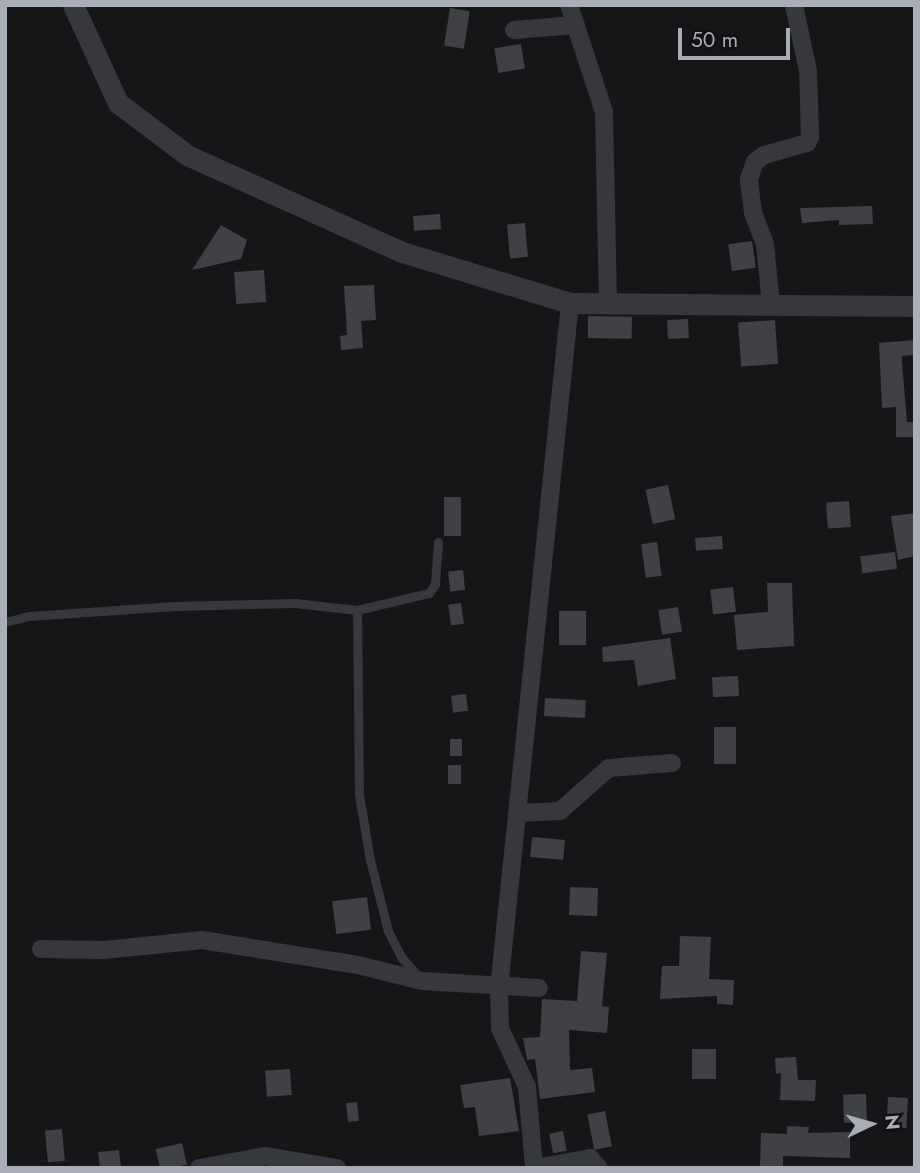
<!DOCTYPE html>
<html>
<head>
<meta charset="utf-8">
<style>
  body { margin:0 }
  #map { position:relative; width:920px; height:1173px; overflow:hidden; background:#161618; font-family:Jost,sans-serif }
  div>[style] { position:absolute }
  [style*='--x'] { left:calc(var(--x)*1px); top:calc(var(--y)*1px); width:calc(var(--w)*1px); rotate:calc(var(--a)*1deg) }
  .building>* { inset:0; background:#404145; transform-origin:0 0 }
  .service>* { height:9px; margin:-4.5px; padding:0 4.5px; transform-origin:4.5px; border-radius:4.5px; background:#37383d }
  .minor>* { height:18px; margin:-9px; padding:0 9px; transform-origin:9px; border-radius:9px; background:#37383d }
  .tertiary>* { height:21px; margin:-10.5px; padding:0 10.5px; transform-origin:10.5px; border-radius:10.5px; background:#37383d }
  span { translate:-50% -50%; white-space:nowrap; text-align:center; line-height:1.15; -webkit-text-stroke:6px #111113; paint-order:stroke }
  .frame { position:absolute; inset:0; border:7px solid #a8adb8; pointer-events:none }
  .north { position:absolute; left:836px; top:1089px; width:70px; height:70px; -webkit-text-stroke:5px #111113; paint-order:stroke; rotate:85deg; font-size:19px; font-weight:700; line-height:28px; text-align:center; color:#a8adb8 }
  .north::after { content:''; display:block; margin:auto; width:24px; height:32px; background:#a8adb8; clip-path:polygon(50% 0,100% 100%,50% 72%,0 100%) }
  .scale { position:absolute; left:678px; top:28px; width:112px; height:32px; box-sizing:border-box; border:4px solid #a8adb8; border-top:0; padding-left:9px; font-size:21px; line-height:24px; white-space:nowrap; color:#a8adb8; -webkit-text-stroke:5px #111113; paint-order:stroke }
</style>
</head>
<body>
<div id="map">
  <div class="building">
    <div style="left:450px;top:8px;width:20px;height:38px;rotate:9deg"></div>
    <div style="left:521px;top:44px;width:25px;height:27px;rotate:81deg"></div>
    <div style="clip-path:polygon(872px 206px,873px 224px,839px 225px,839px 220px,802px 223px,800px 208px)"></div>
    <div style="left:440px;top:214px;width:15px;height:27px;rotate:86deg"></div>
    <div style="left:525px;top:223px;width:34px;height:18px;rotate:85deg"></div>
    <div style="clip-path:polygon(221px 225px,247px 240px,241px 259px,192px 270px)"></div>
    <div style="left:752px;top:241px;width:27px;height:24px;rotate:82deg"></div>
    <div style="left:264px;top:270px;width:32px;height:30px;rotate:86deg"></div>
    <div style="clip-path:polygon(374px 285px,376px 320px,361px 321px,363px 348px,341px 350px,340px 336px,347px 335px,344px 286px)"></div>
    <div style="left:588px;top:316px;width:44px;height:22px;rotate:1deg"></div>
    <div style="left:688px;top:319px;width:19px;height:21px;rotate:87deg"></div>
    <div style="left:775px;top:320px;width:44px;height:37px;rotate:86deg"></div>
    <div style="clip-path:polygon(915px 340px,915px 355px,902px 356px,902px 362px,907px 422px,915px 422px,915px 437px,896px 437px,896px 407px,882px 408px,879px 343px)"></div>
    <div style="left:668px;top:485px;width:35px;height:23px;rotate:78deg"></div>
    <div style="left:461px;top:497px;width:39px;height:17px;rotate:90deg"></div>
    <div style="left:849px;top:501px;width:26px;height:23px;rotate:86deg"></div>
    <div style="clip-path:polygon(915px 513px,915px 556px,898px 560px,891px 516px)"></div>
    <div style="left:722px;top:536px;width:13px;height:27px;rotate:86deg"></div>
    <div style="left:657px;top:542px;width:34px;height:16px;rotate:82deg"></div>
    <div style="left:895px;top:552px;width:17px;height:35px;rotate:83deg"></div>
    <div style="left:463px;top:570px;width:20px;height:15px;rotate:84deg"></div>
    <div style="clip-path:polygon(767px 583px,792px 583px,794px 646px,737px 650px,734px 615px,768px 612px)"></div>
    <div style="left:733px;top:587px;width:25px;height:23px;rotate:83deg"></div>
    <div style="left:461px;top:603px;width:21px;height:13px;rotate:82deg"></div>
    <div style="left:678px;top:607px;width:25px;height:20px;rotate:81deg"></div>
    <div style="left:559px;top:611px;width:27px;height:34px"></div>
    <div style="clip-path:polygon(670px 638px,676px 679px,638px 686px,634px 660px,603px 662px,602px 647px)"></div>
    <div style="left:738px;top:676px;width:20px;height:26px;rotate:87deg"></div>
    <div style="left:466px;top:694px;width:17px;height:15px;rotate:83deg"></div>
    <div style="left:545px;top:698px;width:41px;height:18px;rotate:3deg"></div>
    <div style="left:714px;top:727px;width:22px;height:37px"></div>
    <div style="left:450px;top:739px;width:12px;height:17px"></div>
    <div style="left:448px;top:765px;width:13px;height:19px"></div>
    <div style="left:532px;top:837px;width:33px;height:20px;rotate:5deg"></div>
    <div style="left:570px;top:887px;width:28px;height:28px;rotate:2deg"></div>
    <div style="left:367px;top:897px;width:33px;height:35px;rotate:83deg"></div>
    <div style="clip-path:polygon(680px 936px,711px 937px,709px 979px,734px 980px,733px 1005px,717px 1004px,717px 996px,660px 999px,662px 966px,679px 966px)"></div>
    <div style="clip-path:polygon(581px 951px,607px 953px,602px 1006px,609px 1007px,607px 1033px,569px 1030px,570px 1070px,592px 1068px,595px 1092px,540px 1099px,535px 1059px,527px 1060px,523px 1038px,540px 1037px,542px 999px,577px 1001px)"></div>
    <div style="left:692px;top:1049px;width:24px;height:30px"></div>
    <div style="clip-path:polygon(796px 1057px,798px 1080px,816px 1080px,815px 1101px,780px 1100px,781px 1073px,776px 1074px,775px 1058px)"></div>
    <div style="left:290px;top:1069px;width:26px;height:25px;rotate:86deg"></div>
    <div style="clip-path:polygon(510px 1078px,519px 1131px,479px 1136px,475px 1107px,464px 1108px,460px 1085px)"></div>
    <div style="left:866px;top:1094px;width:28px;height:23px;rotate:88deg"></div>
    <div style="left:888px;top:1097px;width:20px;height:30px;rotate:3deg"></div>
    <div style="left:357px;top:1102px;width:19px;height:11px;rotate:84deg"></div>
    <div style="left:605px;top:1111px;width:36px;height:18px;rotate:79deg"></div>
    <div style="clip-path:polygon(787px 1126px,809px 1127px,808px 1133px,850px 1132px,850px 1158px,783px 1156px,783px 1166px,760px 1166px,761px 1133px,787px 1134px)"></div>
    <div style="left:62px;top:1129px;width:32px;height:17px;rotate:85deg"></div>
    <div style="left:563px;top:1131px;width:20px;height:14px;rotate:79deg"></div>
    <div style="left:182px;top:1143px;width:22px;height:27px;rotate:77deg"></div>
    <div style="clip-path:polygon(119px 1150px,121px 1168px,100px 1168px,98px 1152px)"></div>
  </div>
  <div class="service">
    <div style="--x:357;--y:610;--w:74;--a:-13.3"></div>
    <div style="--x:429;--y:593;--w:11;--a:-56"></div>
    <div style="--x:435;--y:584;--w:42;--a:-85.9"></div>
    <div style="--x:5;--y:622;--w:25;--a:-14"></div>
    <div style="--x:29;--y:616;--w:146;--a:-3.9"></div>
    <div style="--x:175;--y:606;--w:120;--a:-1.4"></div>
    <div style="--x:295;--y:603;--w:62;--a:6.4"></div>
    <div style="--x:357;--y:610;--w:185;--a:89.4"></div>
    <div style="--x:359;--y:795;--w:66;--a:80.4"></div>
    <div style="--x:370;--y:860;--w:73;--a:75.8"></div>
    <div style="--x:388;--y:931;--w:29;--a:63"></div>
    <div style="--x:401;--y:957;--w:27;--a:48"></div>
  </div>
  <div class="minor">
    <div style="--x:569;--y:5;--w:113;--a:71.9"></div>
    <div style="--x:604;--y:112;--w:193;--a:88.8"></div>
    <div style="--x:514;--y:30;--w:62;--a:-4.6"></div>
    <div style="--x:771;--y:305;--w:61;--a:-95.6"></div>
    <div style="--x:765;--y:244;--w:33;--a:-111"></div>
    <div style="--x:753;--y:213;--w:34;--a:-97"></div>
    <div style="--x:749;--y:179;--w:18;--a:-71"></div>
    <div style="--x:755;--y:162;--w:11;--a:-38"></div>
    <div style="--x:764;--y:155;--w:45;--a:-15.6"></div>
    <div style="--x:807;--y:143;--w:7;--a:-63"></div>
    <div style="--x:810;--y:137;--w:66;--a:-91.7"></div>
    <div style="--x:808;--y:71;--w:67;--a:-102"></div>
    <div style="--x:518;--y:813;--w:42;--a:-2.7"></div>
    <div style="--x:560;--y:811;--w:65;--a:-41.3"></div>
    <div style="--x:609;--y:768;--w:63;--a:-4.5"></div>
    <div style="--x:41;--y:949;--w:63;--a:0.9"></div>
    <div style="--x:104;--y:950;--w:99;--a:-5.8"></div>
    <div style="--x:202;--y:940;--w:158;--a:9.1"></div>
    <div style="--x:358;--y:965;--w:66;--a:14"></div>
    <div style="--x:422;--y:981;--w:117;--a:3.4"></div>
    <div style="--x:199;--y:1168;--w:67;--a:-10.3"></div>
    <div style="--x:265;--y:1156;--w:73;--a:9.5"></div>
    <div style="--x:534;--y:1168;--w:81;--a:-94.9"></div>
    <div style="--x:527;--y:1087;--w:65;--a:-114.6"></div>
    <div style="--x:500;--y:1028;--w:40;--a:-91.4"></div>
    <div style="--x:499;--y:988;--w:689;--a:-84.08"></div>
    <div style="--x:535;--y:1168;--w:56;--a:-10.3"></div>
    <div style="--x:590;--y:1158;--w:13;--a:48"></div>
  </div>
  <div class="tertiary">
    <div style="--x:73;--y:5;--w:108;--a:65.3"></div>
    <div style="--x:118;--y:103;--w:86;--a:37"></div>
    <div style="--x:187;--y:155;--w:236;--a:24.3"></div>
    <div style="--x:402;--y:252;--w:176;--a:16.9"></div>
    <div style="--x:570;--y:303;--w:345;--a:0.5"></div>
  </div>
  <div class="frame"></div>
  <div class="north">N</div>
  <div class="scale">50 m</div>
</div>
</body>
</html>
